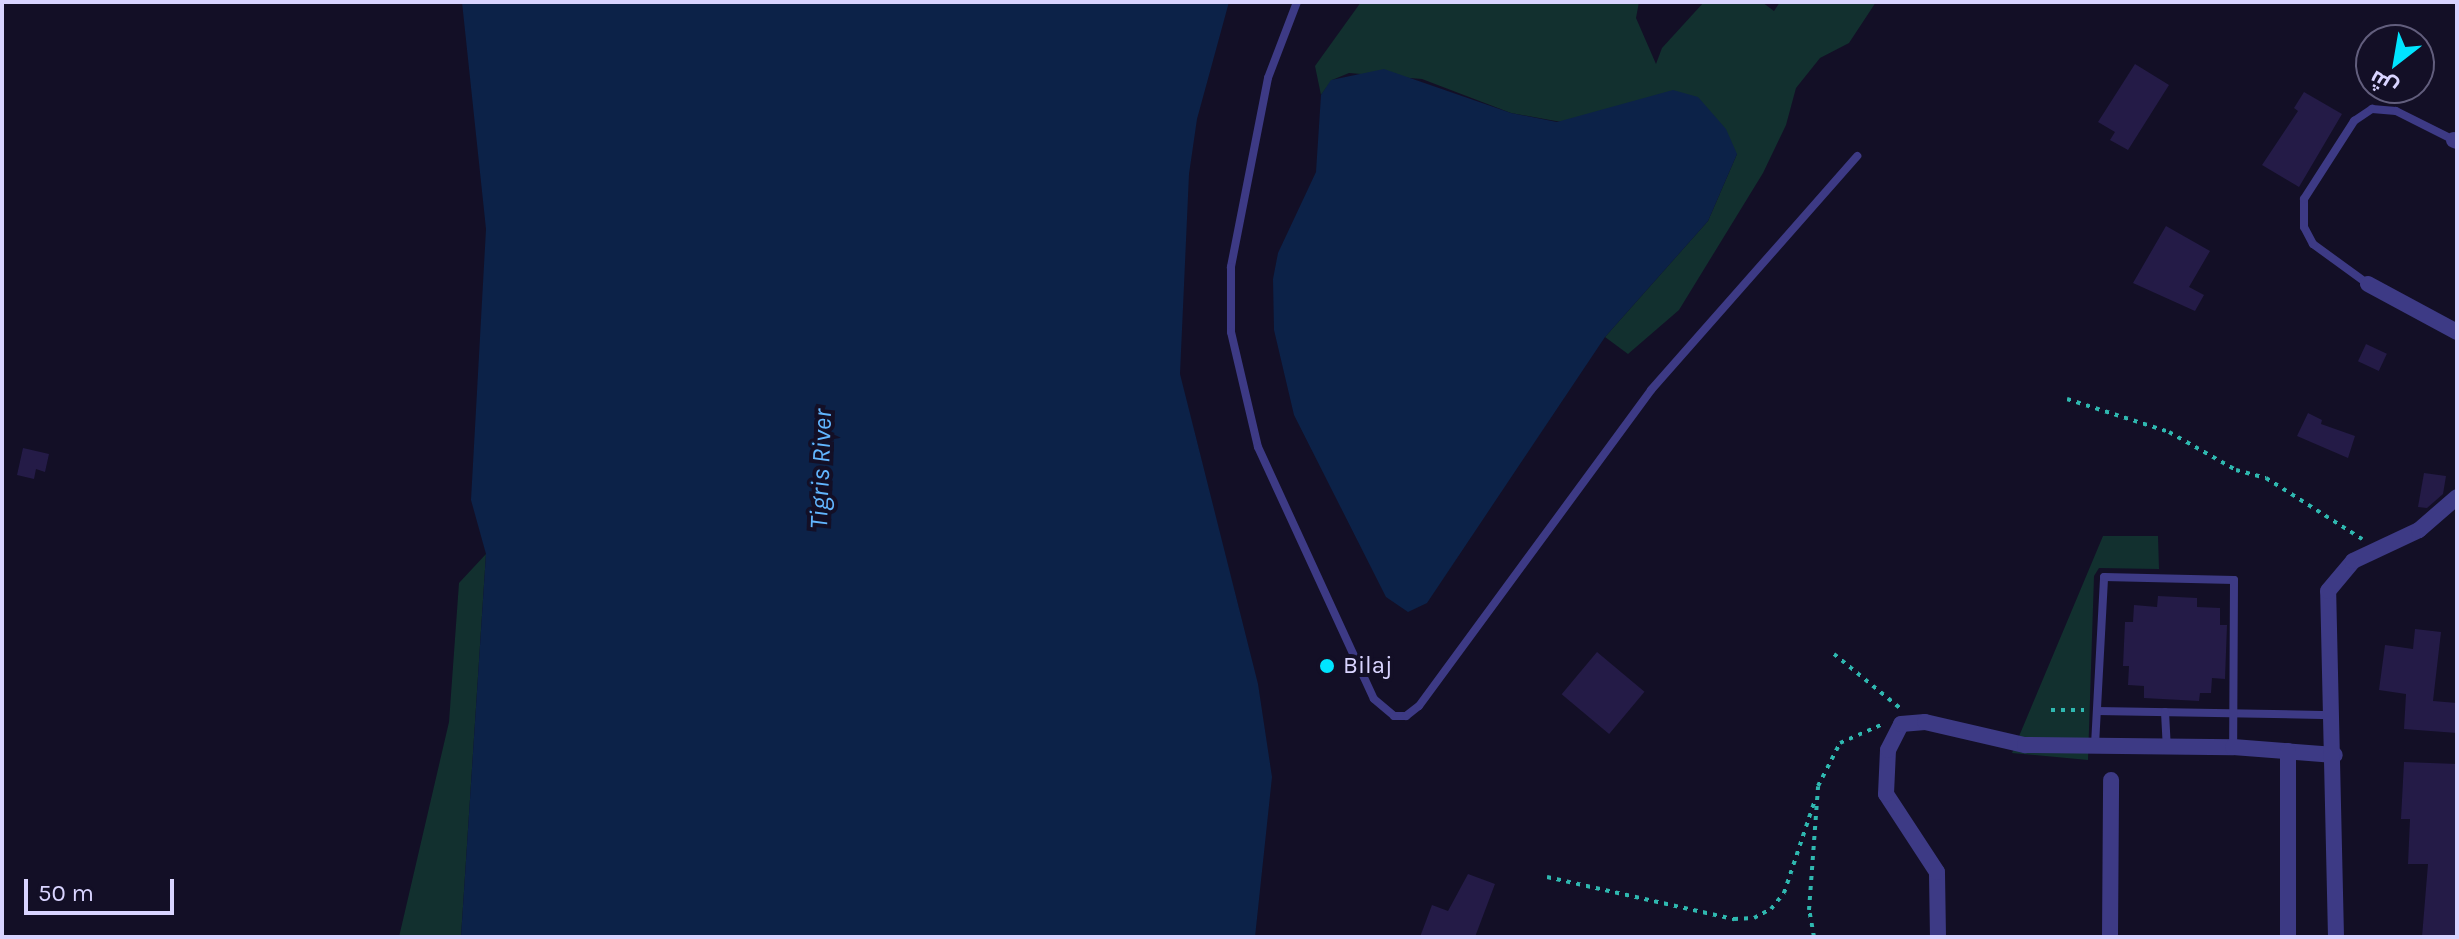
<!DOCTYPE html>
<html>
<head>
<meta charset="utf-8">
<style>
  body { margin:0 }
  #map { position:relative; width:2459px; height:939px; overflow:hidden; background:#130f26; font-family:Karla,Cairo,sans-serif }
  div>[style] { position:absolute }
  [style*='--x'] { left:calc(var(--x)*1px); top:calc(var(--y)*1px); width:calc(var(--w)*1px); rotate:calc(var(--a)*1deg) }
  .green>* { inset:0; background:#12302f }
  .water>* { inset:0; background:#0c2248 }
  .building>* { inset:0; background:#241b47; transform-origin:0 0 }
  .path>* { height:4px; margin-top:-2px; transform-origin:0; background:repeating-linear-gradient(90deg,#2fb8b0 0 4px,transparent 0 10px) }
  .service>* { height:8px; margin:-4px; padding:0 4px; transform-origin:4px; border-radius:4px; background:#3d3a85 }
  .minor>* { height:16px; margin:-8px; padding:0 8px; transform-origin:8px; border-radius:8px; background:#3d3a85 }
  .dots>* { width:22px; height:22px; translate:-50% -50%; box-sizing:border-box; border:4px solid #130f26; border-radius:50% }
  span { translate:-50% -50%; white-space:nowrap; text-align:center; line-height:1.15; -webkit-text-stroke:8px #130f26; paint-order:stroke }
  .poi-label { font-size:24px; color:#d9d4ff }
  .left { translate:0 -50%; text-align:left }
  .water-label { font-size:26px; color:#62b6ff; font-style:italic }
  .frame { position:absolute; inset:0; border:4px solid #d9d4ff; pointer-events:none }
  .north { position:absolute; left:2355px; top:24px; width:80px; height:80px; box-sizing:border-box; background:#130f26; border:2px solid #625e7d; border-radius:50%; rotate:211deg; font-size:22px; font-weight:700; line-height:32px; text-align:center; color:#d9d4ff }
  .north::after { content:''; display:block; margin:auto; width:28px; height:36px; background:#00e5ff; clip-path:polygon(50% 0,100% 100%,50% 72%,0 100%) }
  .scale { position:absolute; left:24px; top:879px; width:150px; height:36px; box-sizing:border-box; border:4px solid #d9d4ff; border-top:0; padding-left:10px; font-size:24px; line-height:28px; white-space:nowrap; color:#d9d4ff; -webkit-text-stroke:6px #130f26; paint-order:stroke }
</style>
</head>
<body>
<div id="map">
  <div class="green">
    <div style="clip-path:polygon(1361px 2px,1639px 2px,1636px 18px,1656px 64px,1662px 48px,1704px 2px,1762px 2px,1774px 11px,1780px 2px,1876px 2px,1849px 43px,1820px 58px,1796px 88px,1786px 125px,1763px 173px,1679px 310px,1628px 354px,1605px 337px,1708px 221px,1737px 154px,1511px 113px,1422px 79px,1349px 73px,1332px 80px,1321px 95px,1315px 66px)"></div>
    <div style="clip-path:polygon(2103px 536px,2158px 536px,2159px 569px,2099px 568px,2094px 576px,2088px 760px,2012px 753px)"></div>
    <div style="clip-path:polygon(486px 554px,461px 937px,399px 937px,449px 722px,459px 583px)"></div>
  </div>
  <div class="water">
    <div style="clip-path:polygon(462px 2px,1229px 2px,1197px 119px,1189px 174px,1180px 374px,1258px 684px,1272px 777px,1255px 937px,461px 937px,486px 554px,471px 500px,486px 229px)"></div>
    <div style="clip-path:polygon(1384px 69px,1511px 113px,1557px 122px,1673px 90px,1698px 97px,1726px 129px,1737px 154px,1708px 221px,1605px 337px,1427px 603px,1408px 612px,1386px 597px,1294px 415px,1274px 330px,1273px 279px,1278px 253px,1316px 172px,1321px 95px,1331px 80px)"></div>
  </div>
  <div class="building">
    <div style="clip-path:polygon(2135px 64px,2169px 85px,2128px 150px,2110px 140px,2115px 132px,2098px 122px)"></div>
    <div style="clip-path:polygon(2304px 92px,2342px 114px,2299px 187px,2262px 165px,2298px 111px,2294px 108px)"></div>
    <div style="clip-path:polygon(2166px 226px,2210px 251px,2189px 287px,2204px 295px,2195px 311px,2133px 283px)"></div>
    <div style="left:2366px;top:344px;width:23px;height:19px;rotate:25deg"></div>
    <div style="clip-path:polygon(2308px 413px,2322px 420px,2321px 424px,2355px 436px,2348px 458px,2297px 436px)"></div>
    <div style="clip-path:polygon(23px 448px,49px 454px,45px 472px,36px 469px,34px 479px,17px 475px)"></div>
    <div style="clip-path:polygon(2424px 473px,2446px 476px,2443px 494px,2427px 508px,2418px 507px)"></div>
    <div style="clip-path:polygon(2158px 596px,2197px 598px,2197px 607px,2220px 608px,2220px 625px,2227px 625px,2225px 679px,2212px 678px,2211px 693px,2200px 693px,2199px 701px,2144px 698px,2144px 686px,2128px 685px,2129px 666px,2123px 666px,2125px 622px,2133px 622px,2134px 605px,2157px 607px)"></div>
    <div style="clip-path:polygon(2415px 629px,2441px 632px,2433px 701px,2457px 703px,2457px 733px,2404px 729px,2406px 694px,2379px 690px,2385px 645px,2413px 649px)"></div>
    <div style="left:1597px;top:652px;width:62px;height:55px;rotate:40deg"></div>
    <div style="clip-path:polygon(2404px 762px,2457px 764px,2457px 937px,2422px 937px,2428px 864px,2408px 864px,2410px 819px,2401px 819px)"></div>
    <div style="clip-path:polygon(1468px 874px,1495px 884px,1475px 937px,1420px 937px,1432px 905px,1448px 911px)"></div>
  </div>
  <div class="path">
    <div style="--x:2067;--y:399;--w:107;--a:17.9"></div>
    <div style="--x:2169;--y:432;--w:77;--a:29.6"></div>
    <div style="--x:2236;--y:470;--w:31;--a:15"></div>
    <div style="--x:2266;--y:478;--w:114;--a:32.4"></div>
    <div style="--x:1834;--y:654;--w:85;--a:39.3"></div>
    <div style="--x:2051;--y:710;--w:33;--a:0"></div>
    <div style="--x:1547;--y:877;--w:192;--a:12.7"></div>
    <div style="--x:1734;--y:919;--w:20;--a:-3"></div>
    <div style="--x:1754;--y:918;--w:19;--a:-28"></div>
    <div style="--x:1771;--y:909;--w:21;--a:-51"></div>
    <div style="--x:1784;--y:893;--w:95;--a:-71.6"></div>
    <div style="--x:1814;--y:937;--w:27;--a:-100"></div>
    <div style="--x:1809;--y:910;--w:124;--a:-85.8"></div>
    <div style="--x:1818;--y:786;--w:48;--a:-62.9"></div>
    <div style="--x:1840;--y:743;--w:47;--a:-23.8"></div>
  </div>
  <div class="service">
    <div style="--x:1297;--y:2;--w:81;--a:110.9"></div>
    <div style="--x:1268;--y:78;--w:193;--a:101.1"></div>
    <div style="--x:1231;--y:267;--w:65;--a:90"></div>
    <div style="--x:1231;--y:332;--w:118;--a:76.8"></div>
    <div style="--x:1258;--y:447;--w:277;--a:65.3"></div>
    <div style="--x:1374;--y:699;--w:26;--a:40"></div>
    <div style="--x:1394;--y:716;--w:12;--a:0"></div>
    <div style="--x:1406;--y:716;--w:16;--a:-38"></div>
    <div style="--x:1419;--y:706;--w:392;--a:-53.7"></div>
    <div style="--x:1651;--y:390;--w:312;--a:-48.6"></div>
    <div style="--x:2368;--y:284;--w:68;--a:-144"></div>
    <div style="--x:2313;--y:244;--w:19;--a:-118"></div>
    <div style="--x:2304;--y:227;--w:28;--a:-90"></div>
    <div style="--x:2304;--y:199;--w:93;--a:-57.3"></div>
    <div style="--x:2354;--y:121;--w:22;--a:-34"></div>
    <div style="--x:2372;--y:109;--w:24;--a:5"></div>
    <div style="--x:2396;--y:111;--w:65;--a:26.6"></div>
    <div style="--x:2097;--y:711;--w:237;--a:1"></div>
    <div style="--x:2165;--y:712;--w:34;--a:87"></div>
    <div style="--x:2095;--y:745;--w:168;--a:-86.9"></div>
    <div style="--x:2104;--y:577;--w:130;--a:1.3"></div>
    <div style="--x:2234;--y:580;--w:167;--a:90.3"></div>
  </div>
  <div class="minor">
    <div style="--x:2454;--y:140;--w:3;--a:18"></div>
    <div style="--x:2368;--y:284;--w:101;--a:28.3"></div>
    <div style="--x:1938;--y:937;--w:65;--a:-90.9"></div>
    <div style="--x:1937;--y:872;--w:93;--a:-123.2"></div>
    <div style="--x:1886;--y:794;--w:44;--a:-87.4"></div>
    <div style="--x:1888;--y:750;--w:29;--a:-63"></div>
    <div style="--x:1901;--y:724;--w:24;--a:-5"></div>
    <div style="--x:1925;--y:722;--w:103;--a:13"></div>
    <div style="--x:2025;--y:745;--w:208;--a:0.6"></div>
    <div style="--x:2233;--y:747;--w:102;--a:4.5"></div>
    <div style="--x:2110;--y:937;--w:157;--a:-89.6"></div>
    <div style="--x:2288;--y:937;--w:186;--a:-90"></div>
    <div style="--x:2336;--y:937;--w:346;--a:-91.3"></div>
    <div style="--x:2328;--y:591;--w:39;--a:-50"></div>
    <div style="--x:2353;--y:561;--w:73;--a:-25.2"></div>
    <div style="--x:2419;--y:530;--w:50;--a:-41"></div>
  </div>
  <div class="dots">
    <div style="left:1327px;top:666px;background:#00e5ff"></div>
  </div>
  <div class="poi-label">
    <span class="left" style="left:1343px;top:666px">Bilaj</span>
  </div>
  <div class="water-label">
    <span style="left:821px;top:469px;rotate:-88deg">Tigris River</span>
  </div>
  <div class="frame"></div>
  <div class="north">ش</div>
  <div class="scale">50 m</div>
</div>
</body>
</html>
